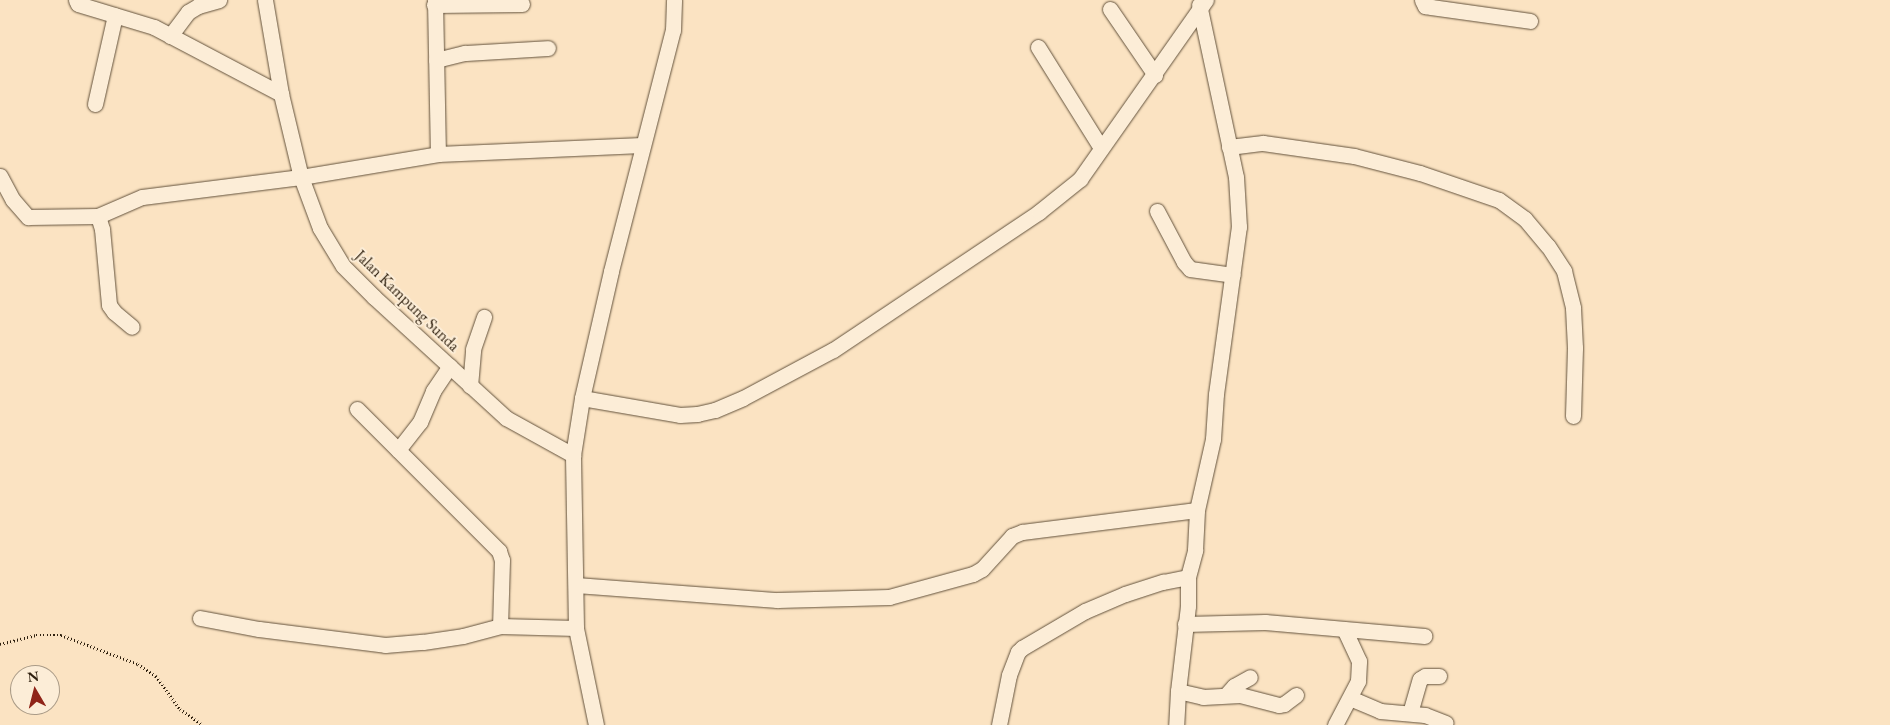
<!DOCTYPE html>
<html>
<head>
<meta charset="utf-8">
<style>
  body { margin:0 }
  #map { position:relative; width:1890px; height:725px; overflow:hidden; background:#fbe3c2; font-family:"EB Garamond",serif }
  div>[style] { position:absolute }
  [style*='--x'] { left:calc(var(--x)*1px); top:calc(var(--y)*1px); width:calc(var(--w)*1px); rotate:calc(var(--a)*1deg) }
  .path>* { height:2.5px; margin-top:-1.25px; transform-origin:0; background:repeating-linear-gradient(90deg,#30210f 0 1px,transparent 0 3.5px) }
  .roads { filter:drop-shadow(0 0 1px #63523c) drop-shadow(0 0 1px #63523c) }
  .minor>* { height:15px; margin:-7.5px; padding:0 7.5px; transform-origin:7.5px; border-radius:7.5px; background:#fcedd7 }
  span { translate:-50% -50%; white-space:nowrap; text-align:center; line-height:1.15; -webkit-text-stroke:4px #fcedd7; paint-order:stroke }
  .street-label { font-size:16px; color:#30210f }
  .north { position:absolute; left:10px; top:665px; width:50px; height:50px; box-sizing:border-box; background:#fcedd7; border:1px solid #aa9b87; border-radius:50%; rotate:352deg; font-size:14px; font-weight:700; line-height:20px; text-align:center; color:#30210f }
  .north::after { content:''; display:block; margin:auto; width:18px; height:22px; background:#8f2418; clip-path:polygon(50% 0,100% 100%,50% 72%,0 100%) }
</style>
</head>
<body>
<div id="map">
  <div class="path">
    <div style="--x:0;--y:644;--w:37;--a:-14"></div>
    <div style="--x:36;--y:635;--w:25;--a:0"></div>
    <div style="--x:61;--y:635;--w:82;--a:20.6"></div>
    <div style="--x:138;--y:664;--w:22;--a:34"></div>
    <div style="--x:156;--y:676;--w:41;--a:54"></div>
    <div style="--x:180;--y:709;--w:28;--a:35"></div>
  </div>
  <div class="roads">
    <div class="minor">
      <div style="--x:76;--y:0;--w:4;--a:63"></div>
      <div style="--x:78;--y:4;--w:79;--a:16.8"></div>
      <div style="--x:154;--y:27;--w:144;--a:27.8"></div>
      <div style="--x:265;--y:0;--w:95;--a:80.3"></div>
      <div style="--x:281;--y:94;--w:85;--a:76.5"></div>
      <div style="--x:301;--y:177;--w:54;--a:69.6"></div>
      <div style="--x:320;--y:228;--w:44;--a:58.8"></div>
      <div style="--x:343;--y:266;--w:44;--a:45"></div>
      <div style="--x:374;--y:297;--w:179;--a:42.5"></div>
      <div style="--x:506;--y:418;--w:77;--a:28.9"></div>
      <div style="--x:435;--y:0;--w:154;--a:88.9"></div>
      <div style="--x:1422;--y:0;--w:7;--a:63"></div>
      <div style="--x:1425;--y:6;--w:6;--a:9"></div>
      <div style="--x:1431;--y:7;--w:100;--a:8"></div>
      <div style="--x:434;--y:5;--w:88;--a:-0.7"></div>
      <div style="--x:1110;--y:9;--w:80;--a:55.7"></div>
      <div style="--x:170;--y:36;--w:30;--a:-53"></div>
      <div style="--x:188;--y:12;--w:12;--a:-31"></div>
      <div style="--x:198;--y:6;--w:22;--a:-16"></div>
      <div style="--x:1038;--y:47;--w:119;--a:58"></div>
      <div style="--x:436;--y:60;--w:30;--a:-14"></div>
      <div style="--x:465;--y:53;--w:83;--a:-3.4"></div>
      <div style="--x:95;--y:104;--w:91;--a:-77.3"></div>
      <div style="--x:1229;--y:147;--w:34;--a:-7"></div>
      <div style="--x:1263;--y:143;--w:92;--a:8.1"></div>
      <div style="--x:1354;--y:156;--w:68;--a:14.4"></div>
      <div style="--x:1420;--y:173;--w:83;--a:18.9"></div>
      <div style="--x:1499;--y:200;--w:32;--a:36"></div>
      <div style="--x:1525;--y:219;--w:35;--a:50"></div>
      <div style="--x:1548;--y:246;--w:30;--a:57"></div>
      <div style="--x:1564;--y:271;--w:38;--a:76"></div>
      <div style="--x:1573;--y:308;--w:40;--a:87.1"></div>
      <div style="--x:1575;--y:348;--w:68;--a:91.7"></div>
      <div style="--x:0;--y:176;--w:27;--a:62"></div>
      <div style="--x:13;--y:200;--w:23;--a:49"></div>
      <div style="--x:28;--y:217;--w:70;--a:-0.8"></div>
      <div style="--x:98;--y:216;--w:48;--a:-23.4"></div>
      <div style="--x:142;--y:197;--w:160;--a:-7.2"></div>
      <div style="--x:301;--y:177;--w:139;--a:-9.5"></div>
      <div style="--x:438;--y:154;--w:204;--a:-2.5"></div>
      <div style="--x:1157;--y:211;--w:58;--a:62.1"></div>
      <div style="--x:1184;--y:262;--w:9;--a:49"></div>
      <div style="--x:1190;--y:269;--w:43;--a:7.9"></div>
      <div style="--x:98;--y:216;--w:14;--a:73"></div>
      <div style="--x:102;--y:229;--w:76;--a:84.7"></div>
      <div style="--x:109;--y:305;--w:9;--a:54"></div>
      <div style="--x:114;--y:312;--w:23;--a:40"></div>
      <div style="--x:470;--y:386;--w:37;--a:-85"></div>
      <div style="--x:473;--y:349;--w:34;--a:-71"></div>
      <div style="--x:582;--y:398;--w:99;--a:9.8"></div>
      <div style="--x:680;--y:415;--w:17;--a:-3"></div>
      <div style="--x:697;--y:414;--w:18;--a:-13"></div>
      <div style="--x:715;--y:410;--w:30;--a:-23"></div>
      <div style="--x:743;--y:398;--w:102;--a:-28.1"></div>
      <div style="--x:833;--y:350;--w:248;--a:-33.8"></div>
      <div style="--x:1039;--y:212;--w:53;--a:-38.8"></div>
      <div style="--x:1080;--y:179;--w:219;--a:-54.9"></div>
      <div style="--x:357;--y:409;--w:201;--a:45"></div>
      <div style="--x:499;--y:551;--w:9;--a:72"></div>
      <div style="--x:502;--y:560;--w:66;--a:91.7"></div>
      <div style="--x:398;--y:450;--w:36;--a:-52"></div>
      <div style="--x:420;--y:422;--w:34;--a:-67"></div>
      <div style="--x:433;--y:391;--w:30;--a:-56"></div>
      <div style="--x:1188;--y:577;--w:28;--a:-75"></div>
      <div style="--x:1195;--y:550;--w:40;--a:-87.1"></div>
      <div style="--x:1197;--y:510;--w:73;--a:-77.3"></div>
      <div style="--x:1213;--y:439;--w:45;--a:-86.2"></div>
      <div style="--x:1216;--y:394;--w:169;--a:-82.2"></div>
      <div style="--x:1239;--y:227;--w:50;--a:-93.4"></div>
      <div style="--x:1236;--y:177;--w:176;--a:-102.1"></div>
      <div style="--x:576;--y:585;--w:202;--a:4.3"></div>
      <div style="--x:777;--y:600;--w:112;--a:-1.5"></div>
      <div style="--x:889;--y:597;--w:87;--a:-15.3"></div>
      <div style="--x:973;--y:574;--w:10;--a:-29"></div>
      <div style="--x:982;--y:569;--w:45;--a:-47.7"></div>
      <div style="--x:1012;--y:536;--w:11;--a:-22"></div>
      <div style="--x:1022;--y:532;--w:176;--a:-7.2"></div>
      <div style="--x:200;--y:618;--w:60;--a:10.6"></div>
      <div style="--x:259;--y:629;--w:127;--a:7.2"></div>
      <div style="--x:385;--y:645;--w:38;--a:-5"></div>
      <div style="--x:423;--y:642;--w:40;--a:-8.5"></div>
      <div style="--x:463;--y:636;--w:38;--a:-15"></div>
      <div style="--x:500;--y:626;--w:76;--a:1.5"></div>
      <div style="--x:1185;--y:624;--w:80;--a:-1.4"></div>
      <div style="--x:1265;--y:622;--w:160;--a:5"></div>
      <div style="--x:1178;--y:691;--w:26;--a:13"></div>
      <div style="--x:1203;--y:697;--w:37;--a:-3"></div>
      <div style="--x:1240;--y:695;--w:40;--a:14.4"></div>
      <div style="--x:1279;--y:705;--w:5;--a:-11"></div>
      <div style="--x:1284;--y:704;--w:15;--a:-37"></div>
      <div style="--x:1226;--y:695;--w:12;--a:-48"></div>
      <div style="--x:1234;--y:686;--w:18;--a:-29"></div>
      <div style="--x:1350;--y:698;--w:33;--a:23"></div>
      <div style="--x:1380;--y:711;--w:45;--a:5.1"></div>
      <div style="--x:1425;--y:715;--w:22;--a:21"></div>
      <div style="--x:1410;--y:713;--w:35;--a:-74"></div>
      <div style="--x:1420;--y:679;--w:6;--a:-31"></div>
      <div style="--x:1425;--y:676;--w:14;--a:0"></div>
      <div style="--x:596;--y:725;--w:99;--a:-101.7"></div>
      <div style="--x:576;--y:628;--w:173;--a:-91"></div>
      <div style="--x:573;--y:455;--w:58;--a:-81"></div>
      <div style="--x:582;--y:398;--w:130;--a:-77.1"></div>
      <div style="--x:611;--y:271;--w:249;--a:-75.6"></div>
      <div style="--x:673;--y:30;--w:30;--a:-88"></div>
      <div style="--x:999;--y:725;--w:51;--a:-78.7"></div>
      <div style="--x:1009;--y:675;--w:25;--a:-69"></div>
      <div style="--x:1018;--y:652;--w:6;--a:-45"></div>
      <div style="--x:1022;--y:648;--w:73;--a:-30.4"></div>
      <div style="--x:1085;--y:611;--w:43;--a:-23"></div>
      <div style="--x:1125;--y:594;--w:40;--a:-18"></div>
      <div style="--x:1163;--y:582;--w:25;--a:-11"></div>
      <div style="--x:1188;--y:577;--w:29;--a:90"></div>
      <div style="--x:1188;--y:606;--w:86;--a:96.7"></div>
      <div style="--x:1178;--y:691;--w:34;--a:93"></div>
      <div style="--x:1335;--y:725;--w:50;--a:-62.4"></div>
      <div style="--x:1358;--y:681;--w:20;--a:-87"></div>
      <div style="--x:1359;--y:661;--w:35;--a:-115"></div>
    </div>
  </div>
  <div class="street-label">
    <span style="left:407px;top:301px;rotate:44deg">Jalan Kampung Sunda</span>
  </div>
  <div class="north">N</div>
</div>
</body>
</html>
